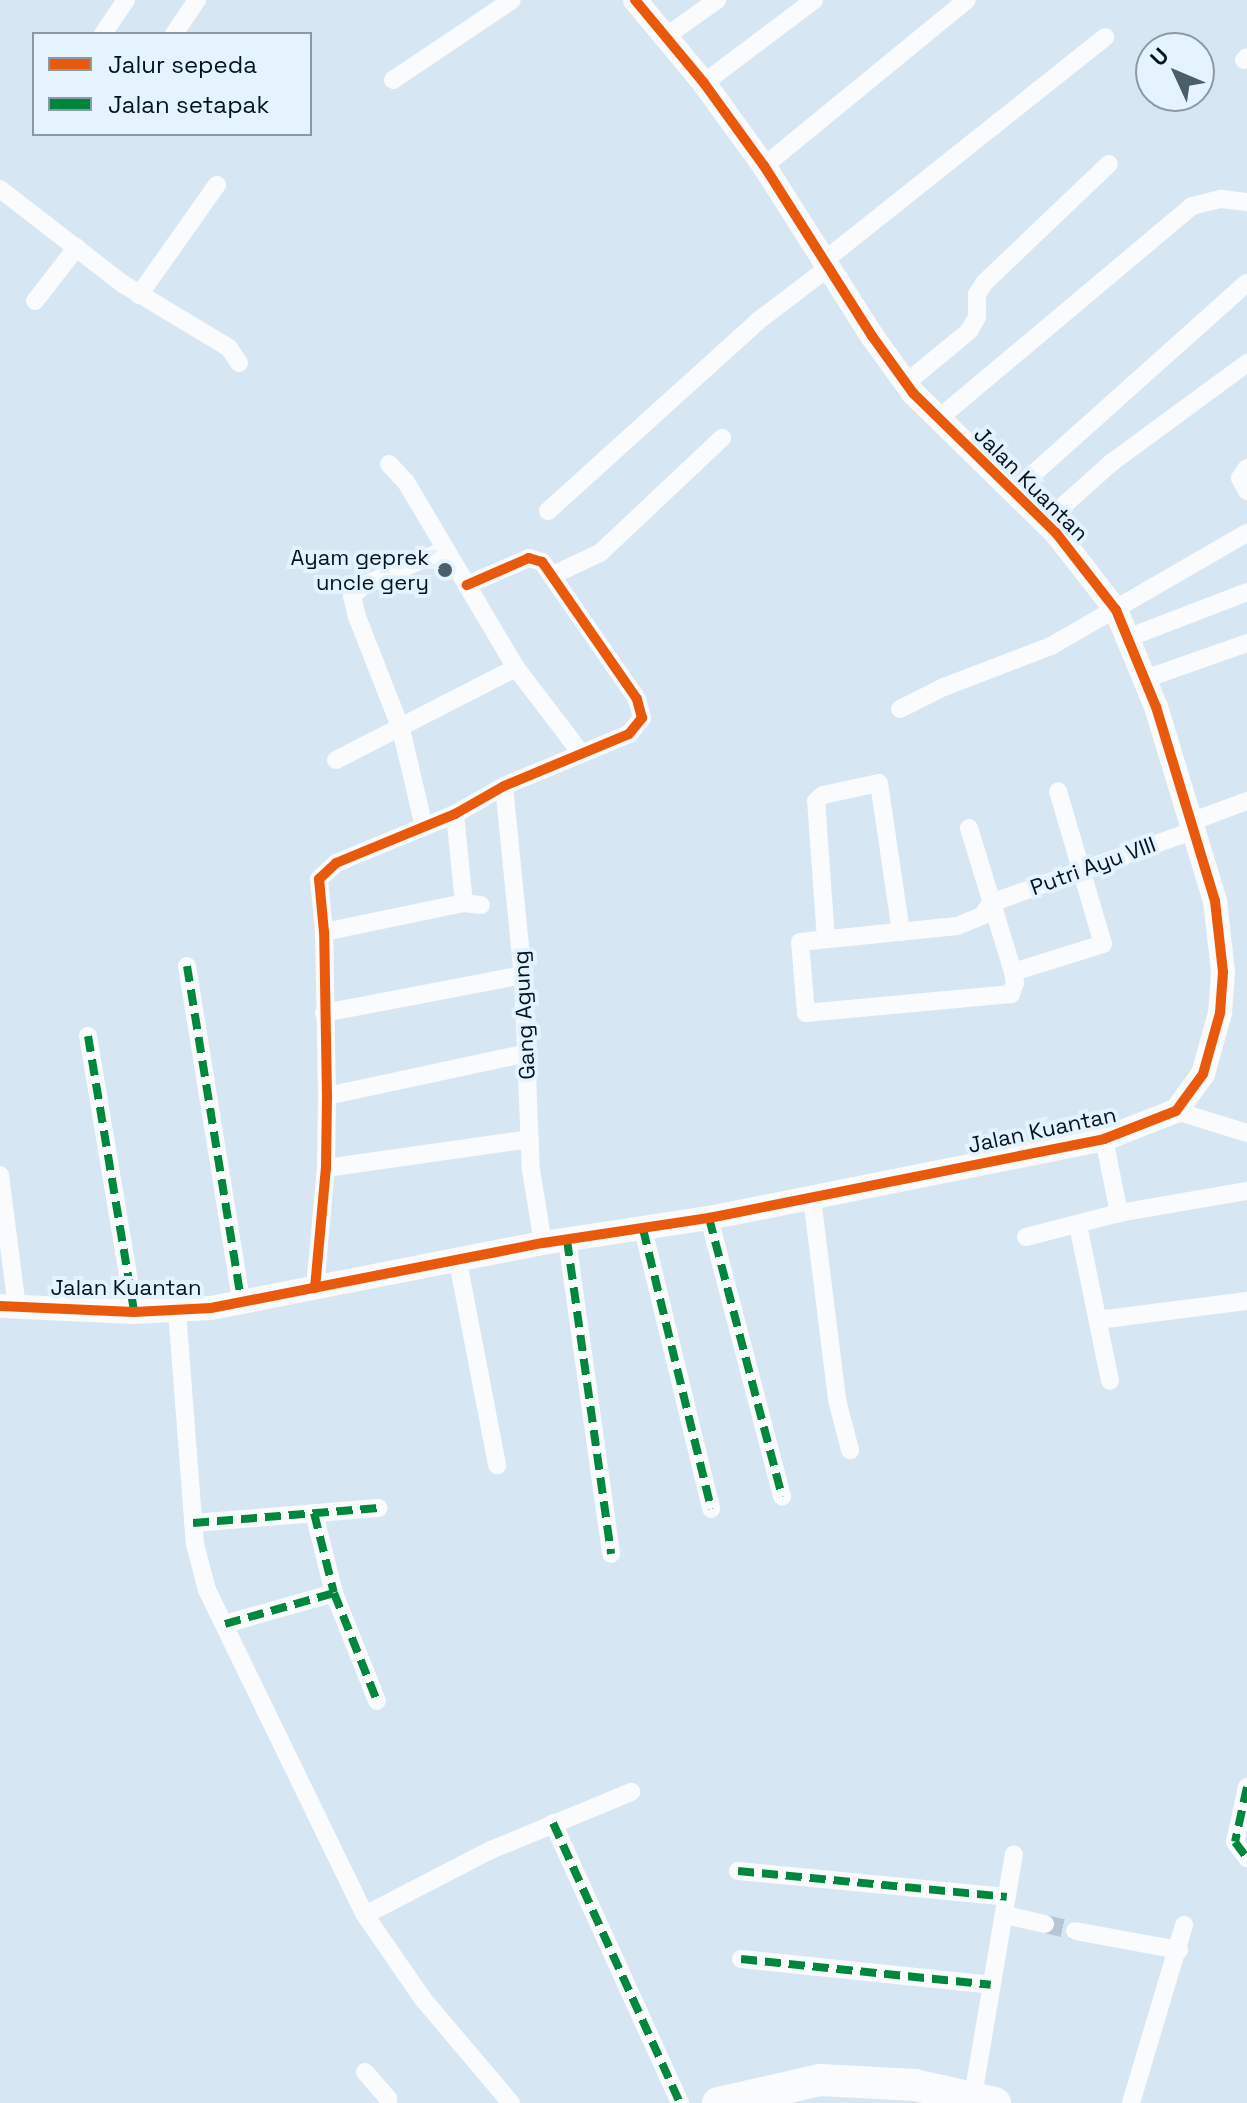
<!DOCTYPE html>
<html>
<head>
<meta charset="utf-8">
<style>
  body { margin:0 }
  #map { position:relative; width:1247px; height:2103px; overflow:hidden; background:#d7e6f3; font-family:"Space Grotesk",sans-serif }
  div>[style] { position:absolute }
  [style*='--x'] { left:calc(var(--x)*1px); top:calc(var(--y)*1px); width:calc(var(--w)*1px); rotate:calc(var(--a)*1deg) }
  .minor-tunnel>* { height:18px; margin-top:-9px; transform-origin:0; background:repeating-linear-gradient(90deg,#b7c6d4 0 18px,transparent 0 27px) }
  .minor>* { height:18px; margin:-9px; padding:0 9px; transform-origin:9px; border-radius:9px; background:#f9fbfd }
  .tertiary>* { height:24px; margin:-12px; padding:0 12px; transform-origin:12px; border-radius:12px; background:#f9fbfd }
  .trunk>* { height:32px; margin:-16px; padding:0 16px; transform-origin:16px; border-radius:16px; background:#f9fbfd }
  .quiet>* { height:8px; margin-top:-4px; transform-origin:0; background:repeating-linear-gradient(90deg,#00873e 0 16px,transparent 0 24px) }
  .cycleway>* { height:10px; margin:-5px; padding:0 5px; transform-origin:5px; border-radius:5px; background:#e8590c }
  .dots>* { width:22px; height:22px; translate:-50% -50%; box-sizing:border-box; border:4px solid #e5f3fe; border-radius:50% }
  span { translate:-50% -50%; white-space:nowrap; text-align:center; line-height:1.15; -webkit-text-stroke:8px #e5f3fe; paint-order:stroke }
  .street-label { font-size:22px; color:#001423 }
  .poi-label { font-size:22px; color:#001423 }
  .right { translate:-100% -50%; text-align:right }
  .legend { position:absolute; left:32px; top:32px; width:280px; height:104px; box-sizing:border-box; background:#e5f3fe; border:2px solid #899aa6; margin:0; padding:10px 14px; list-style:none; font-size:24px; color:#001423 }
  .legend li { display:flex; align-items:center; gap:16px; height:40px }
  .legend b { width:40px; border:2px solid #899aa6 }
  .north { position:absolute; left:1135px; top:32px; width:80px; height:80px; box-sizing:border-box; background:#e5f3fe; border:2px solid #899aa6; border-radius:50%; rotate:314deg; font-size:22px; font-weight:700; line-height:32px; text-align:center; color:#001423 }
  .north::after { content:''; display:block; margin:auto; width:28px; height:36px; background:#4b5e6c; clip-path:polygon(50% 0,100% 100%,50% 72%,0 100%) }
</style>
</head>
<body>
<div id="map">
  <div class="minor-tunnel">
    <div style="--x:1045;--y:1924;--w:31;--a:13"></div>
  </div>
  <div class="minor">
    <div style="--x:103;--y:34;--w:41;--a:-55.9"></div>
    <div style="--x:174;--y:34;--w:41;--a:-55.9"></div>
    <div style="--x:665;--y:37;--w:64;--a:-35.4"></div>
    <div style="--x:1244;--y:60;--w:4;--a:-45"></div>
    <div style="--x:393;--y:80;--w:143;--a:-33.9"></div>
    <div style="--x:704;--y:83;--w:138;--a:-37"></div>
    <div style="--x:764;--y:166;--w:262;--a:-39.3"></div>
    <div style="--x:0;--y:189;--w:155;--a:37.7"></div>
    <div style="--x:123;--y:284;--w:124;--a:31.1"></div>
    <div style="--x:229;--y:348;--w:18;--a:56"></div>
    <div style="--x:825;--y:260;--w:358;--a:-38.5"></div>
    <div style="--x:139;--y:295;--w:135;--a:-54.7"></div>
    <div style="--x:35;--y:301;--w:68;--a:-52.1"></div>
    <div style="--x:906;--y:383;--w:82;--a:-39.5"></div>
    <div style="--x:969;--y:331;--w:16;--a:-60"></div>
    <div style="--x:977;--y:317;--w:23;--a:-90"></div>
    <div style="--x:977;--y:294;--w:14;--a:-56"></div>
    <div style="--x:985;--y:282;--w:171;--a:-43.6"></div>
    <div style="--x:937;--y:420;--w:333;--a:-40"></div>
    <div style="--x:1192;--y:206;--w:30;--a:-14"></div>
    <div style="--x:1221;--y:199;--w:26;--a:7"></div>
    <div style="--x:389;--y:464;--w:25;--a:47"></div>
    <div style="--x:406;--y:482;--w:216;--a:59.4"></div>
    <div style="--x:516;--y:668;--w:107;--a:52.6"></div>
    <div style="--x:1247;--y:468;--w:12;--a:125"></div>
    <div style="--x:1240;--y:478;--w:15;--a:62"></div>
    <div style="--x:1014;--y:491;--w:312;--a:-41.8"></div>
    <div style="--x:548;--y:511;--w:283;--a:-42.1"></div>
    <div style="--x:758;--y:321;--w:89;--a:-37.3"></div>
    <div style="--x:1045;--y:522;--w:89;--a:-41.8"></div>
    <div style="--x:1111;--y:463;--w:169;--a:-36.3"></div>
    <div style="--x:553;--y:575;--w:52;--a:-25.1"></div>
    <div style="--x:600;--y:553;--w:168;--a:-43.3"></div>
    <div style="--x:1130;--y:637;--w:125;--a:-21"></div>
    <div style="--x:1145;--y:679;--w:108;--a:-19.4"></div>
    <div style="--x:900;--y:709;--w:49;--a:-26.6"></div>
    <div style="--x:944;--y:687;--w:115;--a:-21"></div>
    <div style="--x:1051;--y:646;--w:226;--a:-30"></div>
    <div style="--x:336;--y:760;--w:202;--a:-27.1"></div>
    <div style="--x:504;--y:786;--w:190;--a:84.3"></div>
    <div style="--x:523;--y:975;--w:195;--a:87.7"></div>
    <div style="--x:531;--y:1170;--w:74;--a:80.7"></div>
    <div style="--x:455;--y:814;--w:89;--a:84.2"></div>
    <div style="--x:1193;--y:821;--w:58;--a:-20.3"></div>
    <div style="--x:424;--y:827;--w:101;--a:-103.2"></div>
    <div style="--x:401;--y:729;--w:120;--a:-111.4"></div>
    <div style="--x:357;--y:617;--w:22;--a:-103"></div>
    <div style="--x:352;--y:596;--w:16;--a:-43"></div>
    <div style="--x:364;--y:585;--w:88;--a:-23.4"></div>
    <div style="--x:969;--y:828;--w:151;--a:73"></div>
    <div style="--x:1013;--y:972;--w:11;--a:80"></div>
    <div style="--x:1015;--y:983;--w:12;--a:110"></div>
    <div style="--x:1011;--y:994;--w:206;--a:174.7"></div>
    <div style="--x:806;--y:1013;--w:71;--a:-94.8"></div>
    <div style="--x:800;--y:942;--w:158;--a:-5.8"></div>
    <div style="--x:957;--y:926;--w:27;--a:-22"></div>
    <div style="--x:982;--y:916;--w:16;--a:-55"></div>
    <div style="--x:991;--y:903;--w:217;--a:-19.7"></div>
    <div style="--x:324;--y:932;--w:143;--a:-11.7"></div>
    <div style="--x:464;--y:903;--w:17;--a:7"></div>
    <div style="--x:826;--y:939;--w:138;--a:-94.1"></div>
    <div style="--x:816;--y:801;--w:9;--a:-41"></div>
    <div style="--x:823;--y:795;--w:57;--a:-12.1"></div>
    <div style="--x:879;--y:783;--w:151;--a:81.6"></div>
    <div style="--x:187;--y:966;--w:342;--a:80.8"></div>
    <div style="--x:1013;--y:972;--w:94;--a:-17.3"></div>
    <div style="--x:1103;--y:944;--w:159;--a:-106.4"></div>
    <div style="--x:324;--y:1013;--w:203;--a:-10.8"></div>
    <div style="--x:88;--y:1036;--w:280;--a:80.5"></div>
    <div style="--x:327;--y:1096;--w:206;--a:-12.1"></div>
    <div style="--x:1176;--y:1111;--w:74;--a:17.2"></div>
    <div style="--x:1104;--y:1139;--w:76;--a:78.5"></div>
    <div style="--x:326;--y:1168;--w:206;--a:-8.1"></div>
    <div style="--x:0;--y:1175;--w:134;--a:82.7"></div>
    <div style="--x:812;--y:1198;--w:204;--a:82.9"></div>
    <div style="--x:837;--y:1400;--w:52;--a:75.4"></div>
    <div style="--x:709;--y:1218;--w:288;--a:75.3"></div>
    <div style="--x:1078;--y:1225;--w:159;--a:78.4"></div>
    <div style="--x:643;--y:1229;--w:288;--a:76.3"></div>
    <div style="--x:1026;--y:1237;--w:96;--a:-14.5"></div>
    <div style="--x:1119;--y:1213;--w:130;--a:-9.8"></div>
    <div style="--x:567;--y:1240;--w:317;--a:82"></div>
    <div style="--x:458;--y:1262;--w:207;--a:79.1"></div>
    <div style="--x:315;--y:1288;--w:121;--a:-84.8"></div>
    <div style="--x:326;--y:1168;--w:72;--a:-89.2"></div>
    <div style="--x:327;--y:1096;--w:164;--a:-91"></div>
    <div style="--x:324;--y:932;--w:53;--a:-95.4"></div>
    <div style="--x:319;--y:879;--w:23;--a:-43"></div>
    <div style="--x:336;--y:863;--w:129;--a:-22.4"></div>
    <div style="--x:455;--y:814;--w:56;--a:-29.7"></div>
    <div style="--x:504;--y:786;--w:135;--a:-22.6"></div>
    <div style="--x:629;--y:734;--w:21;--a:-51"></div>
    <div style="--x:642;--y:718;--w:20;--a:-105"></div>
    <div style="--x:637;--y:699;--w:167;--a:-124.7"></div>
    <div style="--x:542;--y:562;--w:14;--a:-163"></div>
    <div style="--x:529;--y:558;--w:68;--a:156.5"></div>
    <div style="--x:177;--y:1311;--w:234;--a:85.6"></div>
    <div style="--x:195;--y:1544;--w:48;--a:75.4"></div>
    <div style="--x:207;--y:1590;--w:361;--a:64.1"></div>
    <div style="--x:365;--y:1915;--w:102;--a:55.4"></div>
    <div style="--x:423;--y:1999;--w:136;--a:49.8"></div>
    <div style="--x:1098;--y:1320;--w:150;--a:-7.3"></div>
    <div style="--x:314;--y:1513;--w:82;--a:76"></div>
    <div style="--x:334;--y:1593;--w:116;--a:68.3"></div>
    <div style="--x:193;--y:1523;--w:186;--a:-4.6"></div>
    <div style="--x:225;--y:1624;--w:113;--a:-15.9"></div>
    <div style="--x:1247;--y:1787;--w:56;--a:102.3"></div>
    <div style="--x:1235;--y:1842;--w:20;--a:53"></div>
    <div style="--x:553;--y:1823;--w:307;--a:65.6"></div>
    <div style="--x:738;--y:1871;--w:270;--a:5.5"></div>
    <div style="--x:365;--y:1915;--w:142;--a:-27.3"></div>
    <div style="--x:491;--y:1850;--w:152;--a:-22.5"></div>
    <div style="--x:1005;--y:1915;--w:41;--a:12.7"></div>
    <div style="--x:1075;--y:1931;--w:106;--a:10.4"></div>
    <div style="--x:741;--y:1959;--w:251;--a:5.9"></div>
    <div style="--x:365;--y:2072;--w:35;--a:49"></div>
    <div style="--x:388;--y:2098;--w:5;--a:90"></div>
    <div style="--x:973;--y:2096;--w:245;--a:-80.4"></div>
    <div style="--x:1131;--y:2103;--w:186;--a:-73.4"></div>
  </div>
  <div class="tertiary">
    <div style="--x:0;--y:1306;--w:134;--a:2.6"></div>
    <div style="--x:134;--y:1312;--w:77;--a:-3"></div>
    <div style="--x:211;--y:1308;--w:338;--a:-11.1"></div>
    <div style="--x:543;--y:1243;--w:168;--a:-8.6"></div>
    <div style="--x:709;--y:1218;--w:403;--a:-11.3"></div>
    <div style="--x:1104;--y:1139;--w:77;--a:-21.3"></div>
    <div style="--x:1176;--y:1111;--w:46;--a:-53.9"></div>
    <div style="--x:1203;--y:1074;--w:63;--a:-74.4"></div>
    <div style="--x:1220;--y:1013;--w:41;--a:-85.8"></div>
    <div style="--x:1223;--y:972;--w:71;--a:-96.4"></div>
    <div style="--x:1215;--y:901;--w:203;--a:-106.9"></div>
    <div style="--x:1156;--y:707;--w:105;--a:-112.4"></div>
    <div style="--x:1116;--y:610;--w:98;--a:-127.9"></div>
    <div style="--x:1056;--y:533;--w:200;--a:-135.6"></div>
    <div style="--x:913;--y:393;--w:70;--a:-125.7"></div>
    <div style="--x:872;--y:336;--w:201;--a:-122.4"></div>
    <div style="--x:764;--y:166;--w:102;--a:-125.9"></div>
    <div style="--x:704;--y:83;--w:108;--a:-129.7"></div>
  </div>
  <div class="trunk">
    <div style="--x:718;--y:2103;--w:105;--a:-12.7"></div>
    <div style="--x:820;--y:2080;--w:95;--a:3"></div>
    <div style="--x:915;--y:2085;--w:82;--a:12.7"></div>
  </div>
  <div class="quiet">
    <div style="--x:187;--y:966;--w:342;--a:80.8"></div>
    <div style="--x:88;--y:1036;--w:280;--a:80.5"></div>
    <div style="--x:709;--y:1218;--w:288;--a:75.3"></div>
    <div style="--x:643;--y:1229;--w:288;--a:76.3"></div>
    <div style="--x:567;--y:1240;--w:317;--a:82"></div>
    <div style="--x:314;--y:1513;--w:82;--a:76"></div>
    <div style="--x:334;--y:1593;--w:116;--a:68.3"></div>
    <div style="--x:193;--y:1523;--w:186;--a:-4.6"></div>
    <div style="--x:225;--y:1624;--w:113;--a:-15.9"></div>
    <div style="--x:1247;--y:1787;--w:56;--a:102.3"></div>
    <div style="--x:1235;--y:1842;--w:20;--a:53"></div>
    <div style="--x:553;--y:1823;--w:307;--a:65.6"></div>
    <div style="--x:738;--y:1871;--w:270;--a:5.5"></div>
    <div style="--x:741;--y:1959;--w:251;--a:5.9"></div>
  </div>
  <div class="cycleway">
    <div style="--x:315;--y:1288;--w:121;--a:-84.8"></div>
    <div style="--x:326;--y:1168;--w:72;--a:-89.2"></div>
    <div style="--x:327;--y:1096;--w:164;--a:-91"></div>
    <div style="--x:324;--y:932;--w:53;--a:-95.4"></div>
    <div style="--x:319;--y:879;--w:23;--a:-43"></div>
    <div style="--x:336;--y:863;--w:129;--a:-22.4"></div>
    <div style="--x:455;--y:814;--w:56;--a:-29.7"></div>
    <div style="--x:504;--y:786;--w:135;--a:-22.6"></div>
    <div style="--x:629;--y:734;--w:21;--a:-51"></div>
    <div style="--x:642;--y:718;--w:20;--a:-105"></div>
    <div style="--x:637;--y:699;--w:167;--a:-124.7"></div>
    <div style="--x:542;--y:562;--w:14;--a:-163"></div>
    <div style="--x:529;--y:558;--w:68;--a:156.5"></div>
    <div style="--x:0;--y:1306;--w:134;--a:2.6"></div>
    <div style="--x:134;--y:1312;--w:77;--a:-3"></div>
    <div style="--x:211;--y:1308;--w:338;--a:-11.1"></div>
    <div style="--x:543;--y:1243;--w:168;--a:-8.6"></div>
    <div style="--x:709;--y:1218;--w:403;--a:-11.3"></div>
    <div style="--x:1104;--y:1139;--w:77;--a:-21.3"></div>
    <div style="--x:1176;--y:1111;--w:46;--a:-53.9"></div>
    <div style="--x:1203;--y:1074;--w:63;--a:-74.4"></div>
    <div style="--x:1220;--y:1013;--w:41;--a:-85.8"></div>
    <div style="--x:1223;--y:972;--w:71;--a:-96.4"></div>
    <div style="--x:1215;--y:901;--w:203;--a:-106.9"></div>
    <div style="--x:1156;--y:707;--w:105;--a:-112.4"></div>
    <div style="--x:1116;--y:610;--w:98;--a:-127.9"></div>
    <div style="--x:1056;--y:533;--w:200;--a:-135.6"></div>
    <div style="--x:913;--y:393;--w:70;--a:-125.7"></div>
    <div style="--x:872;--y:336;--w:201;--a:-122.4"></div>
    <div style="--x:764;--y:166;--w:102;--a:-125.9"></div>
    <div style="--x:704;--y:83;--w:108;--a:-129.7"></div>
  </div>
  <div class="dots">
    <div style="left:445px;top:570px;background:#4b5e6c"></div>
  </div>
  <div class="street-label">
    <span style="left:1031px;top:484px;rotate:45deg">Jalan Kuantan</span>
    <span style="left:1093px;top:866px;rotate:-20deg">Putri Ayu VIII</span>
    <span style="left:524px;top:1015px;rotate:-93deg">Gang Agung</span>
    <span style="left:1042px;top:1130px;rotate:-12deg">Jalan Kuantan</span>
    <span style="left:126px;top:1288px">Jalan Kuantan</span>
  </div>
  <div class="poi-label">
    <span class="right" style="left:429px;top:570px">Ayam geprek<br>uncle gery</span>
  </div>
  <ul class="legend">
  <li><b style="height:10px;background:#e8590c"></b>Jalur sepeda</li>
  <li><b style="height:10px;background:#00873e"></b>Jalan setapak</li>
  </ul>
  <div class="north">U</div>
</div>
</body>
</html>
